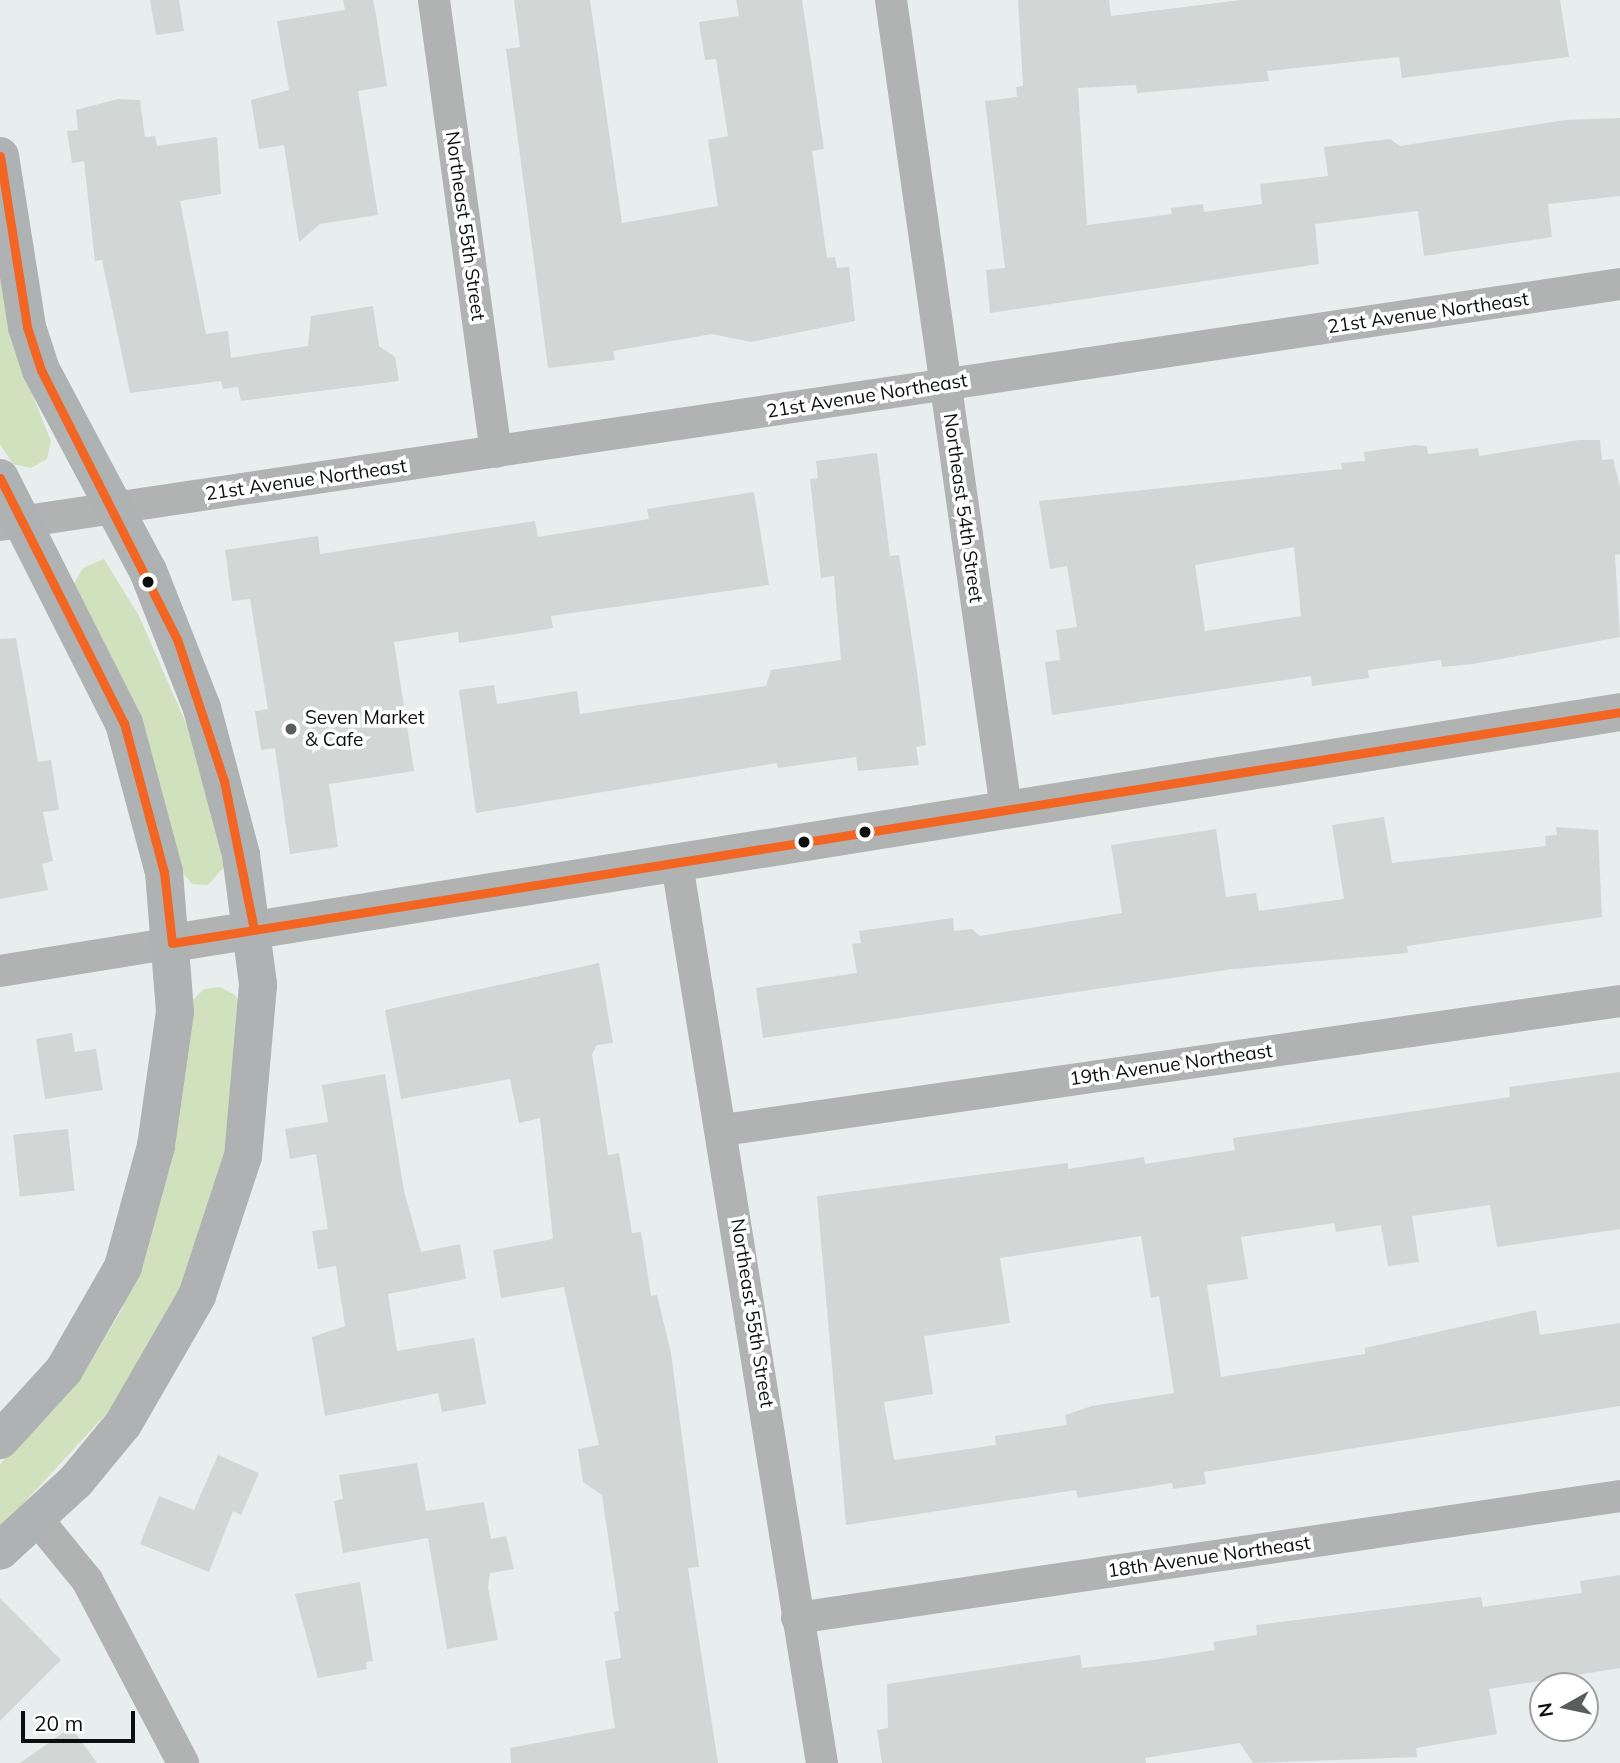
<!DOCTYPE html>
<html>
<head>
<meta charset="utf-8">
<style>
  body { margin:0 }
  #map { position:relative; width:1620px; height:1763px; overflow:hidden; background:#e8eeed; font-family:Mulish,sans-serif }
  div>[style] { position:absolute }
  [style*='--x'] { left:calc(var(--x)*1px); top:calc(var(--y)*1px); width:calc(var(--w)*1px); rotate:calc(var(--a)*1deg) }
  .green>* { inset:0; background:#d2e1bd }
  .building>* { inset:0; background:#d2d6d5; transform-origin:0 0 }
  .minor>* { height:32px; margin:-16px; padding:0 16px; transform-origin:16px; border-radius:16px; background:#b1b2b2 }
  .tertiary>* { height:38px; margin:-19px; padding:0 19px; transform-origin:19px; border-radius:19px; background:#b1b2b2 }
  .secondary>* { height:38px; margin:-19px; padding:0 19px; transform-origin:19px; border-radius:19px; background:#afb2b2 }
  .bus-1>* { height:9px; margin:-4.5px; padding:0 4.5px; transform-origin:4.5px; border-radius:4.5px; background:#f26522 }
  .dots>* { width:19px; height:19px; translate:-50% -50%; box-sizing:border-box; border:4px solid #fff; border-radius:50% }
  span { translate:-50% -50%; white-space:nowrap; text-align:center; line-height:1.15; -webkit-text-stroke:7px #fff; paint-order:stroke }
  .street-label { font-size:19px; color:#0c0f0e }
  .poi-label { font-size:19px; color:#0c0f0e }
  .left { translate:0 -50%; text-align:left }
  .north { position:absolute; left:1529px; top:1672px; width:70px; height:70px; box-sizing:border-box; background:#fff; border:2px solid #9e9f9f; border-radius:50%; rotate:261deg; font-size:19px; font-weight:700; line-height:28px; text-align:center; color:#0c0f0e }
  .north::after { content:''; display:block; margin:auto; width:24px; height:32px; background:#595d5c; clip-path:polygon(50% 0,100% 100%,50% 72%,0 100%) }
  .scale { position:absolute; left:21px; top:1711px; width:114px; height:32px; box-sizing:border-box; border:4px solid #0c0f0e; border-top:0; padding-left:9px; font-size:21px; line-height:24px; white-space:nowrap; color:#0c0f0e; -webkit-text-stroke:5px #fff; paint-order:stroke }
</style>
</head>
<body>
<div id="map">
  <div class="green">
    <div style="clip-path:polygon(0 258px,18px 359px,51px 441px,47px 459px,31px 468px,13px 464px,0 444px)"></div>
    <div style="clip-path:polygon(104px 559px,139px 616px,192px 737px,225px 866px,208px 885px,192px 884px,180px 869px,73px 585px,83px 568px)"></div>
    <div style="clip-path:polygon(220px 987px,235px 995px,243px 1010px,221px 1175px,196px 1254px,161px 1330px,118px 1401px,0 1529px,0 1464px,82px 1376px,121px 1311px,170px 1168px,192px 1001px,204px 989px)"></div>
  </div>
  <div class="building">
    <div style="clip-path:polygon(150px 0,179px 0,184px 31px,156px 35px)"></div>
    <div style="clip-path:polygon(343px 0,373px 0,376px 15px,387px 86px,358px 91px,378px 215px,320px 224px,299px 242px,284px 145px,259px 149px,251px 100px,289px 90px,277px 21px,345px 10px)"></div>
    <div style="clip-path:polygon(514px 0,590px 0,622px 223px,718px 206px,708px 140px,728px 136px,716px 59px,705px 60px,699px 22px,739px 16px,736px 0,802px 0,824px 149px,812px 151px,827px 258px,835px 257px,837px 268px,849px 267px,855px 321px,751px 342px,712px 334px,613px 351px,615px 360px,548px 368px,506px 49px,520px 47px)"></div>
    <div style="clip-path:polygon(1018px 0,1109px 0,1111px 16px,1241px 0,1560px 0,1569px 57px,1402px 78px,1399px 57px,1267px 71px,1269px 81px,1205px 87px,1137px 93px,1136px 85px,1078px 88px,1087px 225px,1172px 214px,1171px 208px,1203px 204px,1204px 212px,1262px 204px,1260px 184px,1328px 176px,1324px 147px,1390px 139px,1400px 146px,1565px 120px,1620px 118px,1620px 196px,1548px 204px,1552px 237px,1424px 256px,1418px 211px,1315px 224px,1319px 264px,990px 313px,986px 270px,1005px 268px,985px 101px,1017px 97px,1016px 87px,1023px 86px)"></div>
    <div style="clip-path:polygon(118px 99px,140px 100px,145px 137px,155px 136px,157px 146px,217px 137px,221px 194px,180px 201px,206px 334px,228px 331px,231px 358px,308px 346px,311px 316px,373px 306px,379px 346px,395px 357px,399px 381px,241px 401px,238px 387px,223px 389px,221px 381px,130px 393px,102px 260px,95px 261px,84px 161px,72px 163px,67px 131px,78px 130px,76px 110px)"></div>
    <div style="clip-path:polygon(evenodd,1579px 440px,1600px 440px,1602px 460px,1613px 459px,1620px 487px,1620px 554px,1615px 555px,1620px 637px,1473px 664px,1442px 667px,1441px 660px,1368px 670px,1369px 678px,1312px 686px,1311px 676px,1052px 715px,1045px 662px,1060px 660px,1056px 630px,1077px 627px,1067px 566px,1050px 569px,1039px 501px,1342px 469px,1341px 463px,1365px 461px,1364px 452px,1414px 445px,1427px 446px,1428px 454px,1478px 448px,1479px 456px,1579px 440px,1294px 547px,1301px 616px,1205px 631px,1195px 565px,1294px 547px)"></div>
    <div style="clip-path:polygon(877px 453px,890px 556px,899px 555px,917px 672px,926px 745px,916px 747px,919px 765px,858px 771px,856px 757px,778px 768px,777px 763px,476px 813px,459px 690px,494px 685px,497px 704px,577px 691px,580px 714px,766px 686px,771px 670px,841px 660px,834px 576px,821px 578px,810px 479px,818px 478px,816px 461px)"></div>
    <div style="clip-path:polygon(754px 492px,769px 585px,551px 616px,553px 628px,459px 643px,458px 632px,394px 642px,414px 771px,329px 784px,338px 847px,290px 854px,275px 748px,261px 750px,255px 711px,268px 709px,250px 599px,232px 601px,225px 550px,318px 536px,320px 554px,535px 521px,538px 537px,649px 519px,647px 509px)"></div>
    <div style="clip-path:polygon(16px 638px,38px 762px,51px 760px,59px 810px,43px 812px,53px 861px,42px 864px,48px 890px,0 899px,0 639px)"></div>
    <div style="clip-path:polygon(1384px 817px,1392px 863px,1546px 846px,1545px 836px,1557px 835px,1556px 827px,1598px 830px,1602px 917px,1407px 946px,1408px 953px,1233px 969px,763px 1038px,756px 988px,857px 973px,852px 944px,861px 943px,859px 931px,953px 918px,954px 931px,972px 929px,980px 936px,1122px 913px,1111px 845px,1216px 829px,1226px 897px,1256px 893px,1259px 911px,1344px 899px,1332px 825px)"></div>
    <div style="clip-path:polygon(599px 963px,613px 1043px,597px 1045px,592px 1054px,608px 1155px,619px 1153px,632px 1233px,641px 1232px,651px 1296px,657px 1295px,671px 1353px,699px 1567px,688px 1568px,718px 1763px,511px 1763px,510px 1748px,615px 1728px,605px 1661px,621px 1658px,614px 1612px,619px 1611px,602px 1495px,583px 1482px,578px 1449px,599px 1445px,564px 1287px,501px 1298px,493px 1250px,553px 1239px,540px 1118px,519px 1123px,510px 1079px,401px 1099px,385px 1010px)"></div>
    <div style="clip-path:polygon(72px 1033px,75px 1052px,96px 1049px,103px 1090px,45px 1099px,36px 1039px)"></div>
    <div style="clip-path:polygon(evenodd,1620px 1072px,1620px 1229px,1497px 1247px,1490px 1205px,1412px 1216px,1419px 1262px,1388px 1266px,1381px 1225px,1336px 1232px,1334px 1223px,1241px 1237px,1248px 1279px,1207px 1285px,1221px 1377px,1365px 1354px,1365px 1348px,1536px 1310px,1540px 1335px,1620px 1323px,1620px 1406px,1204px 1472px,1206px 1484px,1173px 1489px,1172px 1483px,1078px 1498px,1076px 1490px,846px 1525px,817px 1196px,1068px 1163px,1068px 1169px,1144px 1157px,1145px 1164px,1235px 1150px,1233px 1138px,1510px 1097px,1509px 1087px,1620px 1072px,1141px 1236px,1151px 1298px,1159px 1296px,1174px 1393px,1092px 1406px,1065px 1415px,1067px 1425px,995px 1436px,996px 1445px,894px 1460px,884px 1402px,933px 1394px,924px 1336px,1010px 1323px,1000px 1258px,1141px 1236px)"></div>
    <div style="clip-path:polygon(385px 1074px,404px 1191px,421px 1252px,460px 1244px,466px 1279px,388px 1294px,397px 1351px,474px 1338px,486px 1404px,442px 1412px,438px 1393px,325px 1416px,312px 1337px,345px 1326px,336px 1266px,318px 1269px,312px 1231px,328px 1229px,316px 1154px,290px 1159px,285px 1129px,328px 1122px,322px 1085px)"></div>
    <div style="left:68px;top:1129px;width:62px;height:55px;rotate:84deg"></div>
    <div style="clip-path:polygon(218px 1455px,259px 1473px,241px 1515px,233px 1511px,209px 1572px,140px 1544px,159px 1496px,194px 1510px)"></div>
    <div style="clip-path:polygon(417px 1463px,426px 1511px,484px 1502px,491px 1539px,506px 1536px,514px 1569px,490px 1573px,488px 1587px,498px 1640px,447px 1649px,428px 1538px,343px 1553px,334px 1501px,343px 1499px,339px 1475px)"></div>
    <div style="clip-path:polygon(1620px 1575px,1620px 1668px,1489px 1689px,1497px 1734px,1416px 1748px,1417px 1757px,1253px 1763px,1240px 1743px,1145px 1758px,1146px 1763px,882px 1763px,877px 1730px,888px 1728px,887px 1684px,1080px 1655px,1082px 1668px,1153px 1660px,1215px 1650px,1213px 1642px,1257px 1635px,1256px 1625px,1481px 1597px,1483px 1607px,1582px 1593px,1580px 1581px)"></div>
    <div style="clip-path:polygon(360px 1582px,373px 1661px,366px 1662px,367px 1669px,318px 1678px,295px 1594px)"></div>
    <div style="clip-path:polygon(0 1598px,61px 1660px,0 1721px)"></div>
    <div style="clip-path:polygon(71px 1727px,97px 1763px,20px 1763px)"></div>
  </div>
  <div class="minor">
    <div style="--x:434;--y:0;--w:456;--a:82.2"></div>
    <div style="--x:891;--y:0;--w:817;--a:81.91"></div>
    <div style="--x:0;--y:525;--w:1638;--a:-8.46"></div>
    <div style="--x:677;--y:864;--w:911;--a:80.84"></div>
    <div style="--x:0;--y:971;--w:174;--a:-9.2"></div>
    <div style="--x:723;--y:1130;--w:906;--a:-8.18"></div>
    <div style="--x:37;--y:1519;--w:79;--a:50.7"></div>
    <div style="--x:87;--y:1580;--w:207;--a:62.3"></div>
    <div style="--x:797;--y:1618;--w:832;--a:-8.43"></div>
  </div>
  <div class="tertiary">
    <div style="--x:172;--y:943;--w:1466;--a:-9.06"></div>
  </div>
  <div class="secondary">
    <div style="--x:0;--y:156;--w:173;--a:81"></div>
    <div style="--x:27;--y:327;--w:45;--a:72"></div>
    <div style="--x:41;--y:370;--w:228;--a:62"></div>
    <div style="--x:148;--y:571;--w:147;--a:68.5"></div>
    <div style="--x:202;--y:708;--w:152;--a:75.1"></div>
    <div style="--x:241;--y:855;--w:131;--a:82.5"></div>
    <div style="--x:258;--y:985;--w:172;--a:95"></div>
    <div style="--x:243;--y:1156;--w:147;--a:108.2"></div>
    <div style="--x:197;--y:1296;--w:148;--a:120"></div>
    <div style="--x:123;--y:1424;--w:74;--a:129.5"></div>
    <div style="--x:76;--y:1481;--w:103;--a:137.4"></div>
    <div style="--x:0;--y:478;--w:275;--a:63.2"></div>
    <div style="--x:124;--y:723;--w:154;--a:75"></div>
    <div style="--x:164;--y:872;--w:140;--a:85.5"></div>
    <div style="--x:175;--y:1012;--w:135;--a:98.1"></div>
    <div style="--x:156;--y:1146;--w:125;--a:105.3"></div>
    <div style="--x:123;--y:1267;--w:119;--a:119.8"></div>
    <div style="--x:64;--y:1370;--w:95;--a:132.4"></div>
  </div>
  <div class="bus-1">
    <div style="--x:0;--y:156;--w:173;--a:81"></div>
    <div style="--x:27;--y:327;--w:45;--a:72"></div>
    <div style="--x:41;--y:370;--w:301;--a:63.2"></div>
    <div style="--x:177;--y:639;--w:150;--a:71.7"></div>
    <div style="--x:224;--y:781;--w:152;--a:78.6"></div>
    <div style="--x:0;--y:478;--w:275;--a:63.2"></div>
    <div style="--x:124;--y:723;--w:154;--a:75"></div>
    <div style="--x:164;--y:872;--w:71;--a:83.6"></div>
    <div style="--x:172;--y:943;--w:1466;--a:-9.06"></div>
  </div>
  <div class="dots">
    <div style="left:148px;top:582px;background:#0c0f0e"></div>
    <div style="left:291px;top:729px;background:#595d5c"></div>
    <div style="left:865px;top:832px;background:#0c0f0e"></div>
    <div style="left:804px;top:842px;background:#0c0f0e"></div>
  </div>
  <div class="street-label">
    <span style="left:465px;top:226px;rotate:82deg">Northeast 55th Street</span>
    <span style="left:1428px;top:313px;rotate:-8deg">21st Avenue Northeast</span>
    <span style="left:867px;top:396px;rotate:-9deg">21st Avenue Northeast</span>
    <span style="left:306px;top:480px;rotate:-8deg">21st Avenue Northeast</span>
    <span style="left:963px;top:508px;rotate:82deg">Northeast 54th Street</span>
    <span style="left:1171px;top:1065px;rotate:-8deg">19th Avenue Northeast</span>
    <span style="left:752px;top:1313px;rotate:81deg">Northeast 55th Street</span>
    <span style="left:1209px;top:1557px;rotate:-8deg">18th Avenue Northeast</span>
  </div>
  <div class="poi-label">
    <span class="left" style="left:305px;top:729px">Seven Market<br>&amp; Cafe</span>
  </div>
  <div class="north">N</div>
  <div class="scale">20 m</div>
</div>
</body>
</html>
